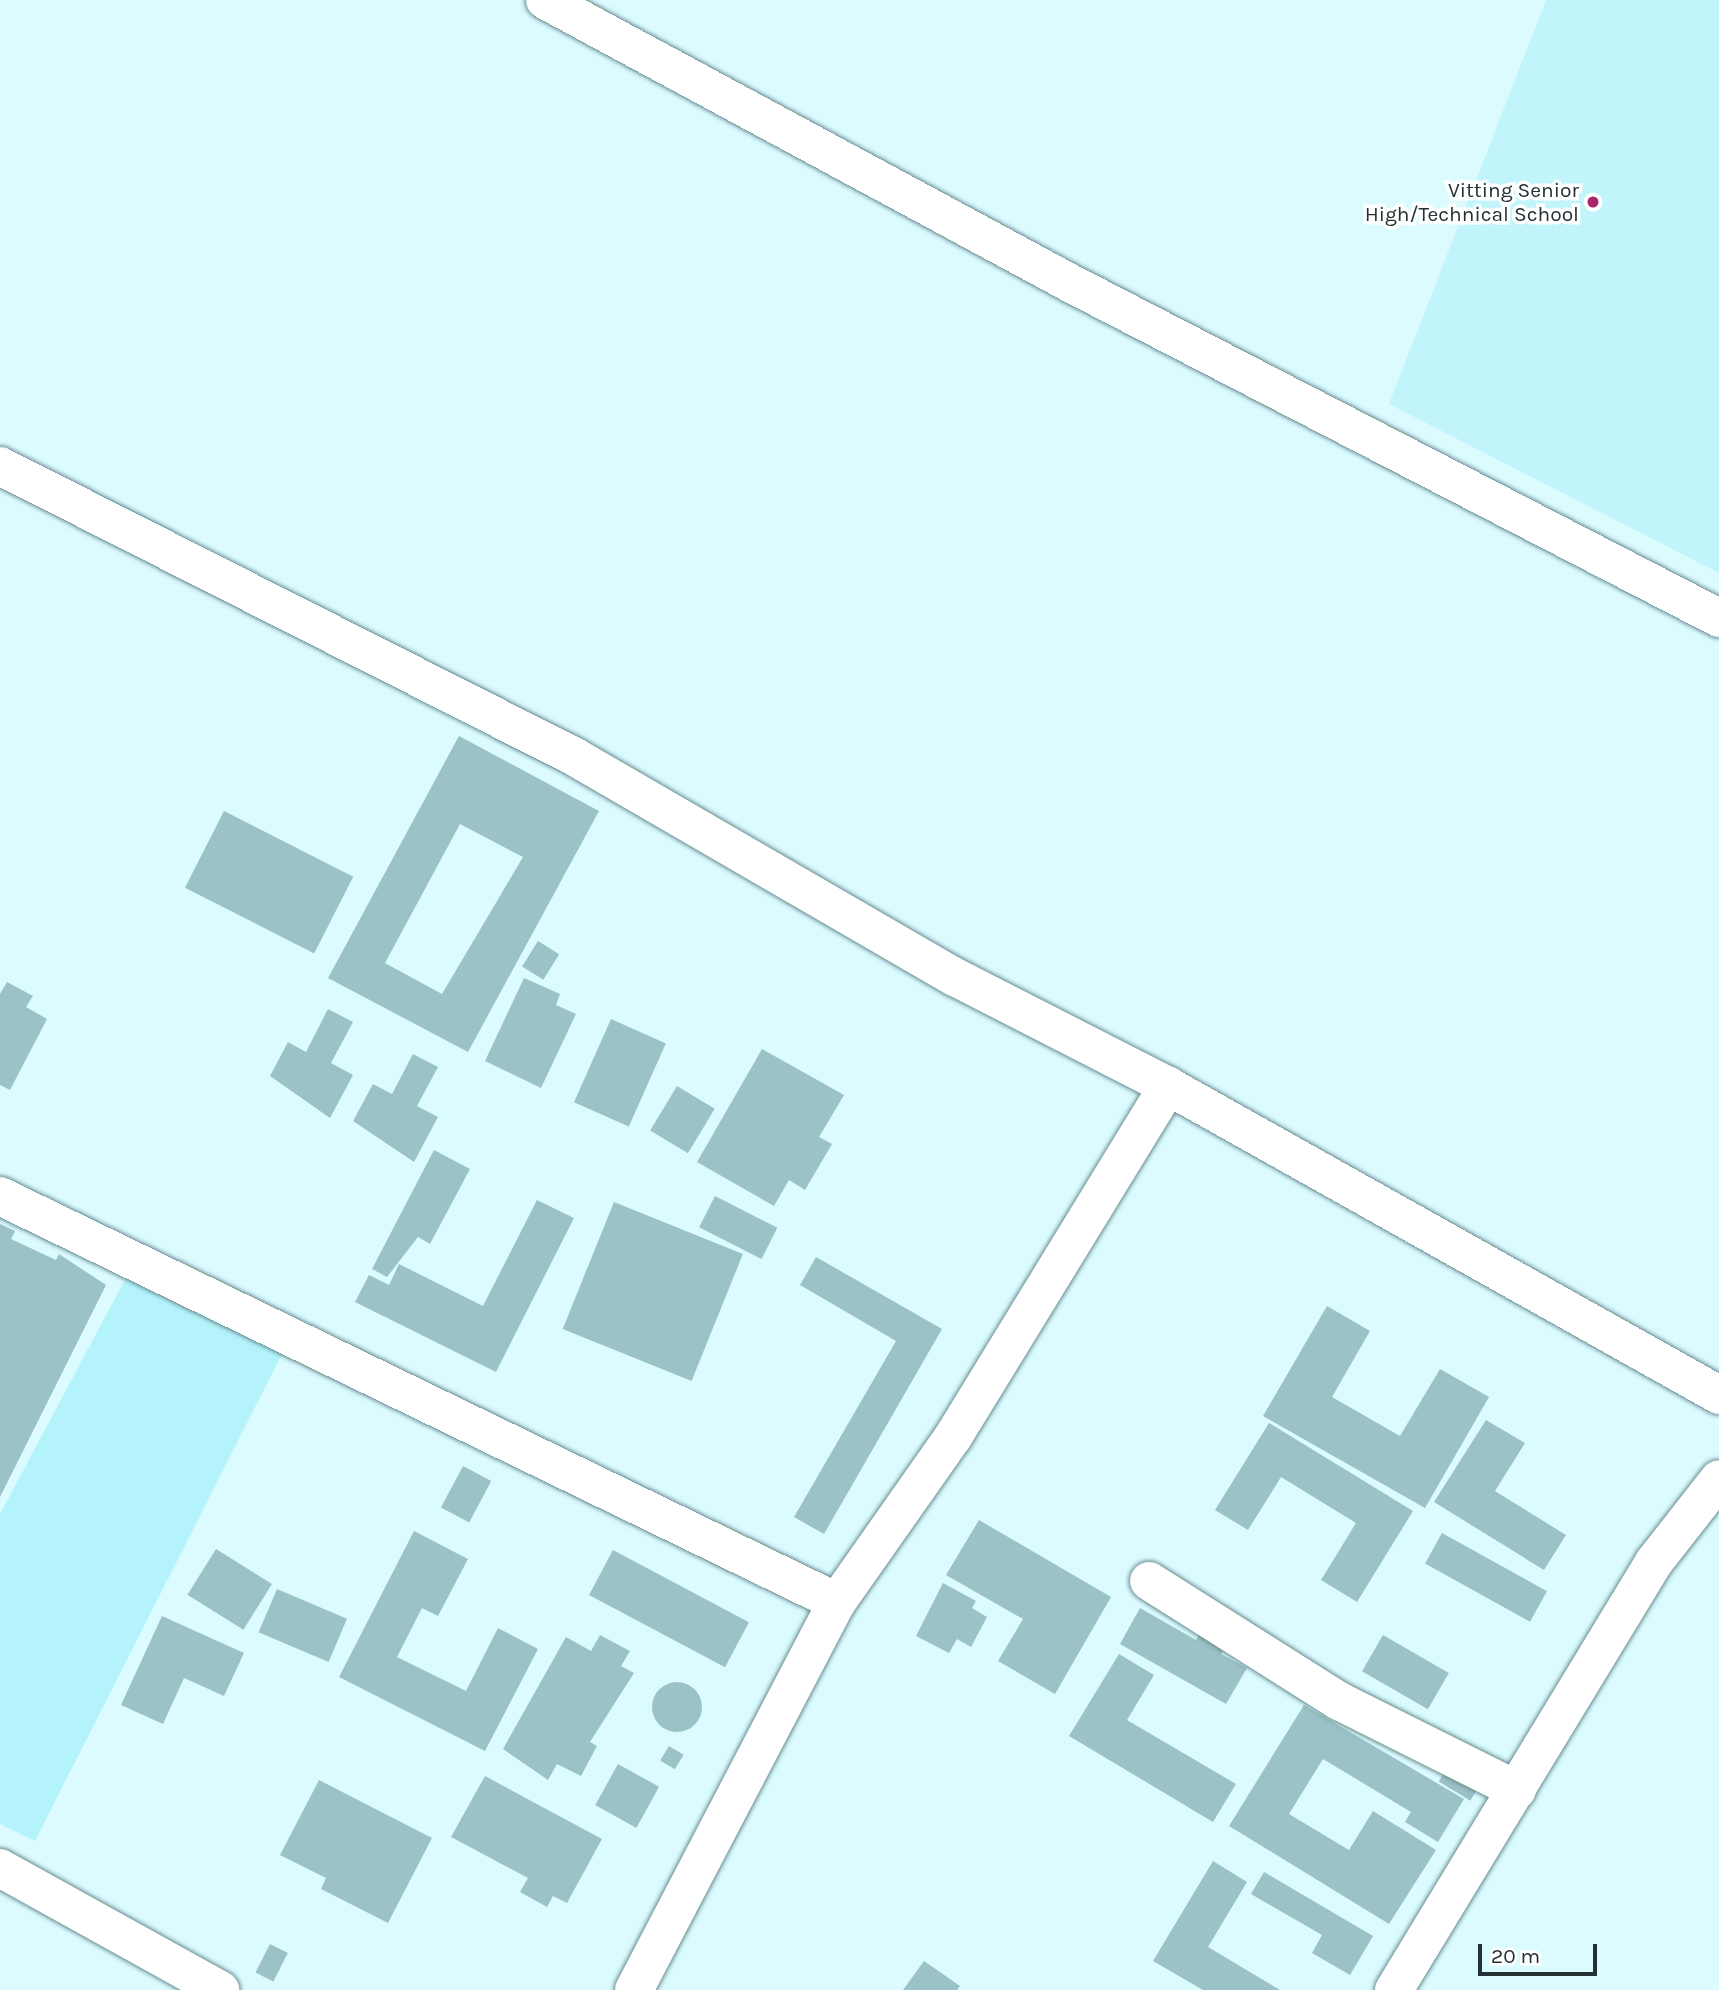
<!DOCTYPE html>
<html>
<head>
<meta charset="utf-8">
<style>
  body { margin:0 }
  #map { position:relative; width:1719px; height:1990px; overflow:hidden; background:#dbfbff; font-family:Karla,sans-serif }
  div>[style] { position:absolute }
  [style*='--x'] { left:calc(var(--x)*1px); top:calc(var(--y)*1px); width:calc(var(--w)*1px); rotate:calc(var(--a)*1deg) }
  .built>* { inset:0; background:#c2f5fb }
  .green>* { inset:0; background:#b4f3fb }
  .building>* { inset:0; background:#9bc2c6; transform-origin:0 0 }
  .round { border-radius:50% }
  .roads { filter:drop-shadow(0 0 2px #678c90) drop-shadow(0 0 2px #678c90) }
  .street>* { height:38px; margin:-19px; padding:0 19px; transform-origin:19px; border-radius:19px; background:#fff }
  .dots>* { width:19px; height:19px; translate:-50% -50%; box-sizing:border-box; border:4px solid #fff; border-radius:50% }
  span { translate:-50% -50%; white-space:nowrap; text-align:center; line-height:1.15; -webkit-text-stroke:7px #fff; paint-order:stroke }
  .poi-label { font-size:21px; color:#223234 }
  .right { translate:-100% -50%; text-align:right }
  .scale { position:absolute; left:1478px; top:1944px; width:119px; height:32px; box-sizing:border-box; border:4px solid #223234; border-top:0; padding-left:9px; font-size:21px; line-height:24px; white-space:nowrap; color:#223234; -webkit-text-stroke:5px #fff; paint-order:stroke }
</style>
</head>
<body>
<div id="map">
  <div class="built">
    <div style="clip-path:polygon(1546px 0,1719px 0,1719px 573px,1389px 404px)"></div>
  </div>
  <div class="green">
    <div style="clip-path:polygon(128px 1274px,283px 1352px,35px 1841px,0 1824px,0 1514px)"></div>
  </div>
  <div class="building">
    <div style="clip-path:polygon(evenodd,459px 736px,599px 811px,468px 1052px,328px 978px,459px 736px,460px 824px,523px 857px,442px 994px,385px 963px,460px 824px)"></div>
    <div style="left:224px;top:811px;width:145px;height:86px;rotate:27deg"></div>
    <div style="left:538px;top:941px;width:25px;height:30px;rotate:32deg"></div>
    <div style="clip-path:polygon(524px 978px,560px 994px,556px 1005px,576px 1014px,541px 1088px,485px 1061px)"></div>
    <div style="clip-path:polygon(7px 982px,33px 996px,26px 1007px,47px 1019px,10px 1090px,0 1085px,0 994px)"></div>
    <div style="clip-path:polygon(328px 1009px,353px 1022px,331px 1063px,353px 1075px,330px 1118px,270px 1076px,288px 1042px,306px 1052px)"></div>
    <div style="left:611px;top:1019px;width:60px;height:91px;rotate:24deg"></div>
    <div style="clip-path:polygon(762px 1049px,844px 1095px,819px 1137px,832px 1144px,805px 1190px,789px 1180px,774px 1206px,697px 1162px)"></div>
    <div style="clip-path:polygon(413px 1054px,438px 1067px,417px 1106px,438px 1117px,414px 1162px,353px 1121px,373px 1084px,392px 1094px)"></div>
    <div style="left:677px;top:1086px;width:44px;height:52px;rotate:31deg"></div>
    <div style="clip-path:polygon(434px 1150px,470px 1169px,430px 1244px,418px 1237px,387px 1277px,372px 1269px)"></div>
    <div style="left:715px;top:1196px;width:70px;height:35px;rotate:27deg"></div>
    <div style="clip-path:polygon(537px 1200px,574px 1218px,496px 1372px,355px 1302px,369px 1275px,389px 1285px,399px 1264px,483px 1306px)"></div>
    <div style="left:614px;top:1202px;width:139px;height:137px;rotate:22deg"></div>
    <div style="clip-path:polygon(0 1224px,15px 1231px,11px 1239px,56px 1260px,59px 1254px,106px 1285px,0 1497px)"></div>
    <div style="clip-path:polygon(816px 1257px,942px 1329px,824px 1534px,794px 1517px,896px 1341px,800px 1285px)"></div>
    <div style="clip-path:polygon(1327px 1306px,1370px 1331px,1332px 1397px,1400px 1436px,1440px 1369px,1489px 1397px,1425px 1508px,1263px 1416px)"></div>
    <div style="clip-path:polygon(1486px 1420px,1525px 1443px,1495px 1491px,1566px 1535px,1544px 1570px,1434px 1502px)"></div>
    <div style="clip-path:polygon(1269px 1423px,1413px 1511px,1357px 1602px,1321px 1580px,1356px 1523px,1281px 1477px,1248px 1530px,1215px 1510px)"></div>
    <div style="left:463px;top:1466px;width:32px;height:47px;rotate:28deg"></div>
    <div style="clip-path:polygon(979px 1520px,1111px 1597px,1055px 1694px,998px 1661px,1023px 1619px,946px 1575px)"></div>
    <div style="clip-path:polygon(414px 1531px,468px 1559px,438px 1616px,422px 1608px,397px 1657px,466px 1691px,498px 1628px,538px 1649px,485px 1751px,339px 1677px)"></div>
    <div style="left:1442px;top:1533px;width:120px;height:35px;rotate:29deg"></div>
    <div style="left:216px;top:1549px;width:66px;height:54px;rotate:32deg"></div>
    <div style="left:613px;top:1550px;width:154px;height:51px;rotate:28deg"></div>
    <div style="clip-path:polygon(943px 1583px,976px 1601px,972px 1608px,987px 1617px,971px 1647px,957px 1639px,949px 1653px,916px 1636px)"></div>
    <div style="left:277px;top:1589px;width:76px;height:47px;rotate:23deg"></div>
    <div style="clip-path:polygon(1140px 1608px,1196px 1640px,1202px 1630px,1227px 1644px,1221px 1654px,1247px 1668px,1226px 1704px,1120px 1644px)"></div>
    <div style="clip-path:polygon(162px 1616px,244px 1653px,224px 1696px,184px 1678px,163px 1724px,121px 1705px)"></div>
    <div style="clip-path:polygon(600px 1635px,630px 1651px,621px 1666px,634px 1673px,590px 1742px,597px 1746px,581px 1776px,557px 1764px,548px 1780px,503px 1749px,566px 1637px,591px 1651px)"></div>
    <div style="left:1383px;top:1635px;width:76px;height:42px;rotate:30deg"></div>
    <div style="clip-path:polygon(1119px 1654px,1154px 1675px,1127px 1720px,1236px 1784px,1213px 1822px,1069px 1736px)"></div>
    <div class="round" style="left:652px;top:1682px;width:50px;height:50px"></div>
    <div style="clip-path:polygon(1304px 1705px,1464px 1799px,1438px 1842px,1405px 1822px,1411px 1812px,1323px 1759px,1289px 1814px,1349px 1850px,1373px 1811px,1436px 1850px,1389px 1924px,1229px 1826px)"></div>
    <div style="left:669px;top:1746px;width:17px;height:17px;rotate:31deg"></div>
    <div style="left:1451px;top:1761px;width:37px;height:24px;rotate:31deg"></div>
    <div style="left:618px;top:1764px;width:47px;height:47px;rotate:29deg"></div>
    <div style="clip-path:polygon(485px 1776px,602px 1839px,567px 1903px,553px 1896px,547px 1907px,520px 1892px,528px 1878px,451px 1837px)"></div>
    <div style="clip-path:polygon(319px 1780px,432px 1838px,388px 1923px,321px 1889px,326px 1878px,280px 1855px)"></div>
    <div style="clip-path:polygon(1213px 1861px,1247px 1882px,1208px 1947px,1280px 1990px,1203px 1990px,1153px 1961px)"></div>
    <div style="clip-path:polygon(1264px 1872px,1373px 1936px,1350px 1975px,1312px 1953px,1322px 1935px,1251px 1894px)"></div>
    <div style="left:270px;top:1944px;width:20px;height:32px;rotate:27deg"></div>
    <div style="clip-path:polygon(924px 1961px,960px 1986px,957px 1990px,903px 1990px)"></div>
  </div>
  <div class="roads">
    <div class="street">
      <div style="--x:545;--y:0;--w:594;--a:28.33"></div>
      <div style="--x:1068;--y:282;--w:733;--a:27.3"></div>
      <div style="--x:0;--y:466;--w:644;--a:26.84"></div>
      <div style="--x:575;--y:757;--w:439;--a:30.1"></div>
      <div style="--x:955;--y:977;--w:239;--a:27.1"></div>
      <div style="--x:1168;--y:1086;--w:632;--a:29.28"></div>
      <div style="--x:0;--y:1196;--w:930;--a:25.88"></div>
      <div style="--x:1149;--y:1581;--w:225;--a:32.3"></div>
      <div style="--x:1339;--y:1701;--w:199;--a:26.6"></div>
      <div style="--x:0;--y:1868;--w:252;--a:29"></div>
      <div style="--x:634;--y:1990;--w:438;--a:-62.4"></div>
      <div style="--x:837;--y:1602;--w:202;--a:-54.9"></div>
      <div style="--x:953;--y:1437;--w:412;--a:-58.5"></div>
      <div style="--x:1394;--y:1990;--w:501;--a:-58.72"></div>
      <div style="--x:1654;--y:1562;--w:105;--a:-51.9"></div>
    </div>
  </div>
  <div class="dots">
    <div style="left:1593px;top:202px;background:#ab2469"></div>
  </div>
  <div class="poi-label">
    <span class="right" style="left:1579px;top:202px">Vitting Senior<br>High/Technical School</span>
  </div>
  <div class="scale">20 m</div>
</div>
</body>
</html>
